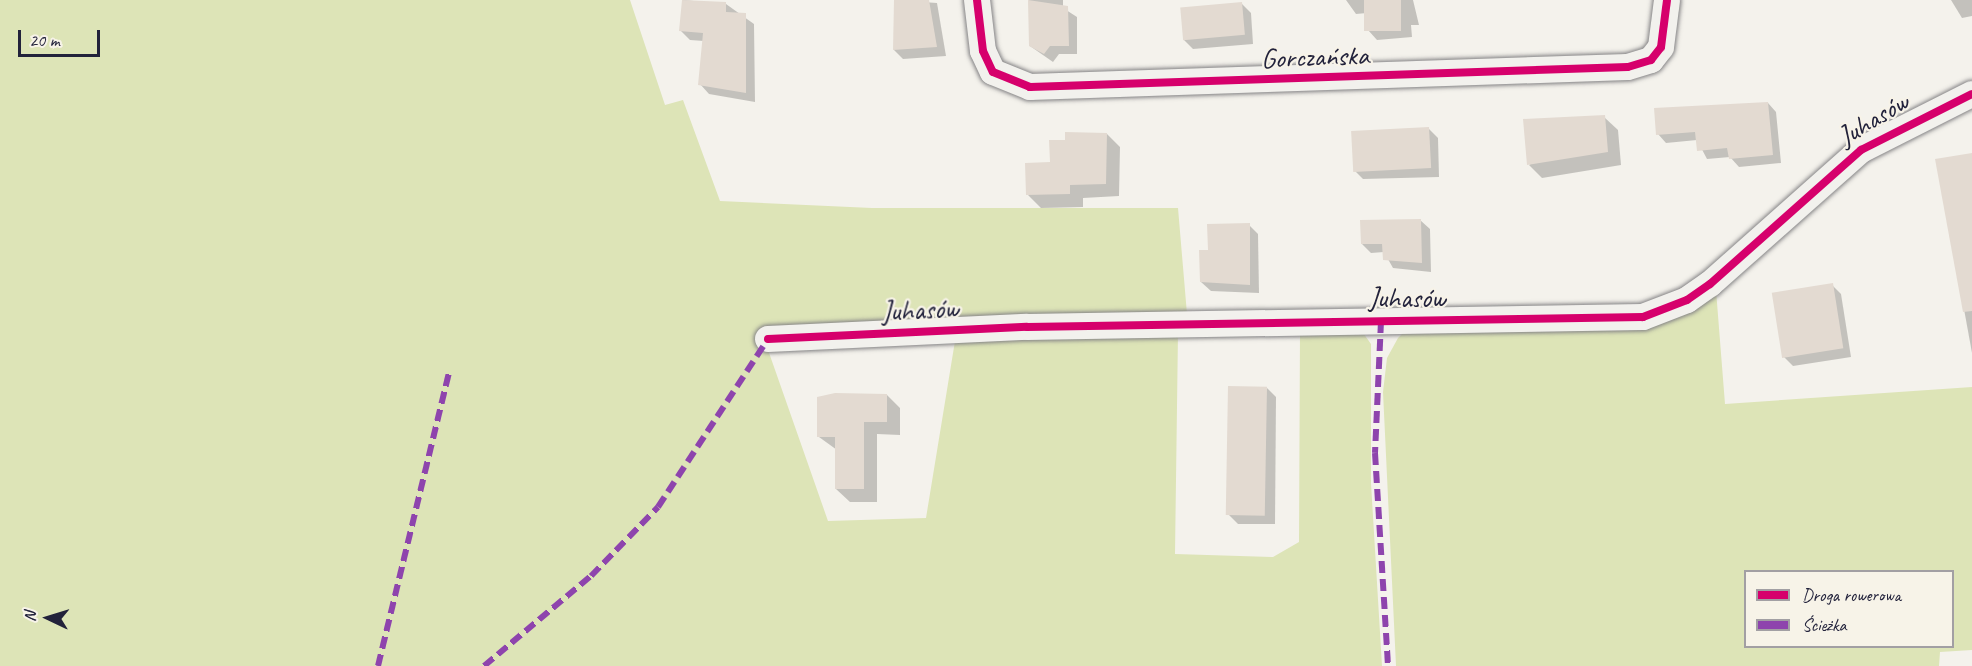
<!DOCTYPE html>
<html>
<head>
<meta charset="utf-8">
<style>
  body { margin:0 }
  #map { position:relative; width:1972px; height:666px; overflow:hidden; background:#f4f2ec; font-family:Caveat,sans-serif }
  div>[style] { position:absolute }
  [style*='--x'] { left:calc(var(--x)*1px); top:calc(var(--y)*1px); width:calc(var(--w)*1px); rotate:calc(var(--a)*1deg) }
  .green>* { inset:0; background:#dde4b7 }
  .shadow>* { inset:0; background:#0003 }
  .building>* { inset:0; background:#e3dad1; transform-origin:0 0 }
  .roads { filter:drop-shadow(0 0 2px #858486) drop-shadow(0 0 2px #858486) }
  .minor>* { height:26px; margin:-13px; padding:0 13px; transform-origin:13px; border-radius:13px; background:#f2f1ed }
  .quiet>* { height:6px; margin-top:-3px; transform-origin:0; background:repeating-linear-gradient(90deg,#8e44ad 0 12px,transparent 0 18px) }
  .cycleway>* { height:8px; margin:-4px; padding:0 4px; transform-origin:4px; border-radius:4px; background:#d6006c }
  span { translate:-50% -50%; white-space:nowrap; text-align:center; line-height:1.15; -webkit-text-stroke:4.5px #f7f3e8; paint-order:stroke }
  .street-label { font-size:28px; color:#22223b }
  .legend { position:absolute; left:1744px; top:570px; width:210px; height:78px; box-sizing:border-box; background:#f7f3e8; border:2px solid #a29fa3; margin:0; padding:8px 10px; list-style:none; font-size:18px; color:#22223b }
  .legend li { display:flex; align-items:center; gap:12px; height:30px }
  .legend b { width:30px; border:2px solid #a29fa3 }
  .north { position:absolute; left:18px; top:588px; width:60px; height:60px; -webkit-text-stroke:4px #f7f3e8; paint-order:stroke; rotate:274deg; font-size:16px; font-weight:700; line-height:24px; text-align:center; color:#22223b }
  .north::after { content:''; display:block; margin:auto; width:21px; height:27px; background:#22223b; clip-path:polygon(50% 0,100% 100%,50% 72%,0 100%) }
  .scale { position:absolute; left:18px; top:30px; width:82px; height:27px; box-sizing:border-box; border:3px solid #22223b; border-top:0; padding-left:8px; font-size:18px; line-height:21px; white-space:nowrap; color:#22223b; -webkit-text-stroke:4px #f7f3e8; paint-order:stroke }
</style>
</head>
<body>
<div id="map">
  <div class="green">
    <div style="clip-path:polygon(0 0,630px 0,665px 105px,683px 100px,720px 201px,872px 208px,1178px 208px,1187px 314px,764px 327px,762px 347px,767px 347px,828px 521px,926px 518px,955px 341px,1178px 333px,1175px 554px,1273px 557px,1299px 542px,1300px 330px,1361px 330px,1371px 344px,1371px 483px,1382px 666px,0 666px)"></div>
    <div style="clip-path:polygon(evenodd,1716px 290px,1725px 404px,1972px 387px,1972px 650px,1940px 652px,1939px 666px,1396px 666px,1383px 392px,1387px 358px,1398px 338px,1406px 330px,1617px 329px,1716px 290px,1746px 572px,1952px 572px,1952px 646px,1746px 646px,1746px 572px)"></div>
  </div>
  <div class="shadow">
    <div style="clip-path:polygon(683px 0,726px 4px,754px 24px,755px 102px,709px 94px,700px 84px,704px 41px,690px 40px,681px 31px)"></div>
    <div style="clip-path:polygon(894px 0,937px 3px,946px 56px,903px 59px,894px 50px)"></div>
    <div style="clip-path:polygon(1029px 0,1063px 0,1063px 8px,1077px 17px,1077px 54px,1059px 54px,1053px 62px,1030px 46px)"></div>
    <div style="clip-path:polygon(1346px 0,1413px 0,1419px 25px,1411px 25px,1412px 37px,1377px 40px,1368px 30px,1367px 13px,1356px 14px)"></div>
    <div style="clip-path:polygon(1951px 0,1972px 0,1972px 16px,1962px 18px)"></div>
    <div style="clip-path:polygon(1242px 4px,1251px 13px,1253px 44px,1193px 49px,1184px 40px)"></div>
    <div style="clip-path:polygon(1768px 103px,1776px 112px,1781px 163px,1739px 167px,1730px 157px,1707px 159px,1697px 140px,1666px 143px,1658px 134px)"></div>
    <div style="clip-path:polygon(1604px 117px,1618px 130px,1621px 165px,1542px 178px,1529px 165px)"></div>
    <div style="clip-path:polygon(1428px 128px,1438px 138px,1439px 177px,1363px 179px,1354px 170px)"></div>
    <div style="clip-path:polygon(1107px 134px,1120px 147px,1119px 196px,1083px 198px,1083px 207px,1041px 208px,1028px 195px,1067px 141px)"></div>
    <div style="clip-path:polygon(1972px 155px,1972px 353px,1937px 161px)"></div>
    <div style="clip-path:polygon(1420px 220px,1430px 229px,1431px 272px,1393px 268px,1384px 252px,1371px 253px,1362px 244px)"></div>
    <div style="clip-path:polygon(1249px 225px,1258px 234px,1259px 293px,1211px 291px,1201px 282px,1209px 251px)"></div>
    <div style="clip-path:polygon(1832px 285px,1841px 294px,1851px 357px,1793px 366px,1784px 357px)"></div>
    <div style="clip-path:polygon(1267px 388px,1276px 397px,1275px 524px,1238px 524px,1228px 514px)"></div>
    <div style="clip-path:polygon(887px 395px,900px 408px,900px 435px,877px 434px,877px 502px,850px 502px,836px 489px,837px 450px,819px 437px)"></div>
  </div>
  <div class="building">
    <div style="clip-path:polygon(682px 0,726px 2px,726px 12px,746px 13px,746px 93px,698px 85px,703px 33px,679px 31px)"></div>
    <div style="clip-path:polygon(894px 0,929px 0,937px 47px,893px 50px)"></div>
    <div style="clip-path:polygon(1028px 0,1068px 6px,1069px 46px,1050px 46px,1044px 54px,1029px 46px)"></div>
    <div style="left:1364px;top:0;width:37px;height:31px"></div>
    <div style="left:1242px;top:2px;width:33px;height:62px;rotate:85deg"></div>
    <div style="clip-path:polygon(1768px 102px,1773px 155px,1729px 159px,1727px 148px,1697px 151px,1695px 132px,1656px 135px,1654px 108px)"></div>
    <div style="clip-path:polygon(1605px 115px,1608px 152px,1527px 165px,1523px 119px)"></div>
    <div style="left:1429px;top:127px;width:41px;height:78px;rotate:87deg"></div>
    <div style="clip-path:polygon(1065px 132px,1107px 133px,1106px 184px,1070px 185px,1070px 194px,1026px 195px,1025px 163px,1050px 162px,1049px 140px,1065px 140px)"></div>
    <div style="clip-path:polygon(1972px 153px,1972px 311px,1963px 312px,1935px 159px)"></div>
    <div style="clip-path:polygon(1421px 219px,1422px 263px,1383px 260px,1382px 244px,1361px 244px,1360px 220px)"></div>
    <div style="clip-path:polygon(1250px 223px,1250px 285px,1200px 282px,1199px 250px,1208px 250px,1207px 224px)"></div>
    <div style="left:1833px;top:283px;width:66px;height:62px;rotate:81deg"></div>
    <div style="left:1228px;top:386px;width:39px;height:129px;rotate:1deg"></div>
    <div style="clip-path:polygon(835px 393px,887px 394px,887px 422px,864px 422px,864px 489px,835px 489px,835px 437px,817px 437px,817px 397px)"></div>
  </div>
  <div class="roads">
    <div class="minor">
      <div style="--x:977;--y:0;--w:51;--a:83.3"></div>
      <div style="--x:983;--y:51;--w:23;--a:65"></div>
      <div style="--x:993;--y:72;--w:40;--a:22"></div>
      <div style="--x:1030;--y:87;--w:598;--a:-1.92"></div>
      <div style="--x:1628;--y:67;--w:24;--a:-17"></div>
      <div style="--x:1651;--y:60;--w:16;--a:-52"></div>
      <div style="--x:1661;--y:47;--w:47;--a:-82.7"></div>
      <div style="--x:768;--y:339;--w:259;--a:-2.7"></div>
      <div style="--x:1027;--y:327;--w:616;--a:-0.93"></div>
      <div style="--x:1643;--y:317;--w:47;--a:-21.1"></div>
      <div style="--x:1687;--y:300;--w:28;--a:-35"></div>
      <div style="--x:1710;--y:284;--w:202;--a:-41.6"></div>
      <div style="--x:1861;--y:150;--w:124;--a:-26.8"></div>
    </div>
  </div>
  <div class="quiet">
    <div style="--x:1381;--y:321;--w:132;--a:92.6"></div>
    <div style="--x:1375;--y:453;--w:213;--a:86.5"></div>
    <div style="--x:378;--y:666;--w:302;--a:-76.4"></div>
    <div style="--x:484;--y:666;--w:140;--a:-40.1"></div>
    <div style="--x:591;--y:576;--w:96;--a:-45.8"></div>
    <div style="--x:658;--y:507;--w:201;--a:-56.8"></div>
  </div>
  <div class="cycleway">
    <div style="--x:977;--y:0;--w:51;--a:83.3"></div>
    <div style="--x:983;--y:51;--w:23;--a:65"></div>
    <div style="--x:993;--y:72;--w:40;--a:22"></div>
    <div style="--x:1030;--y:87;--w:598;--a:-1.92"></div>
    <div style="--x:1628;--y:67;--w:24;--a:-17"></div>
    <div style="--x:1651;--y:60;--w:16;--a:-52"></div>
    <div style="--x:1661;--y:47;--w:47;--a:-82.7"></div>
    <div style="--x:768;--y:339;--w:259;--a:-2.7"></div>
    <div style="--x:1027;--y:327;--w:616;--a:-0.93"></div>
    <div style="--x:1643;--y:317;--w:47;--a:-21.1"></div>
    <div style="--x:1687;--y:300;--w:28;--a:-35"></div>
    <div style="--x:1710;--y:284;--w:202;--a:-41.6"></div>
    <div style="--x:1861;--y:150;--w:124;--a:-26.8"></div>
  </div>
  <div class="street-label">
    <span style="left:1315px;top:57px;rotate:-2deg">Gorczańska</span>
    <span style="left:1873px;top:119px;rotate:-31deg">Juhasów</span>
    <span style="left:1407px;top:298px">Juhasów</span>
    <span style="left:920px;top:310px;rotate:-3deg">Juhasów</span>
  </div>
  <ul class="legend">
  <li><b style="height:8px;background:#d6006c"></b>Droga rowerowa</li>
  <li><b style="height:8px;background:#8e44ad"></b>Ścieżka</li>
  </ul>
  <div class="north">N</div>
  <div class="scale">20 m</div>
</div>
</body>
</html>
